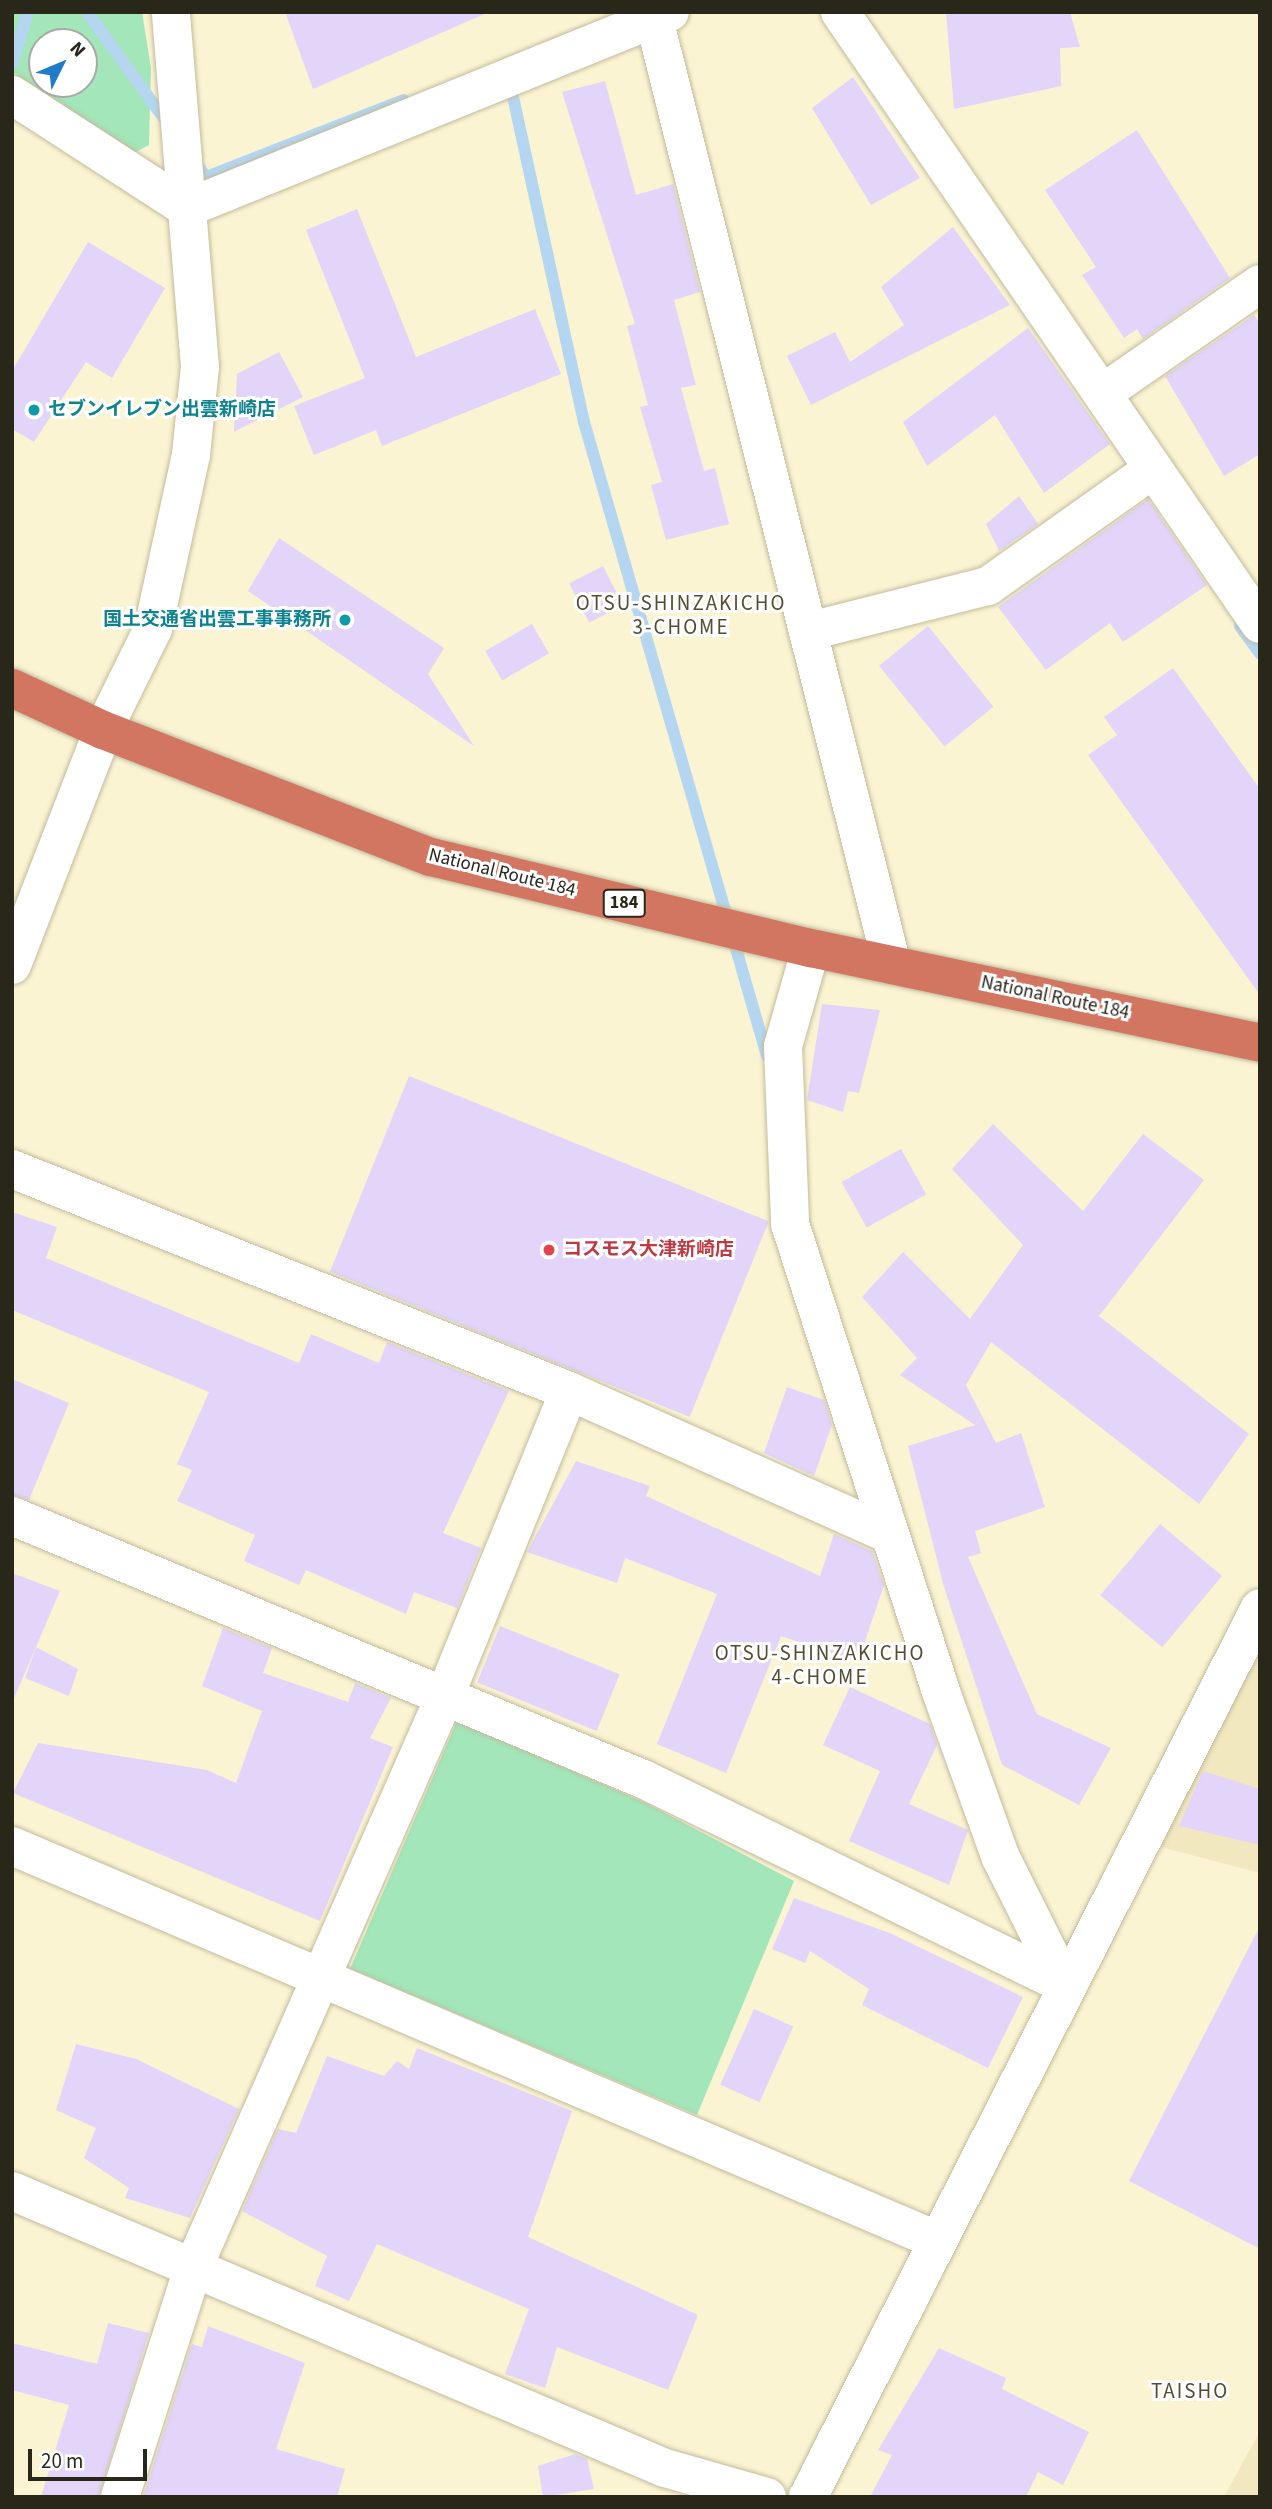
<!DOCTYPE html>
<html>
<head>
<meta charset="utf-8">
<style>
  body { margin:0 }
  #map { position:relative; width:1272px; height:2509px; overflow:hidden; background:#fbf4d3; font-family:"Source Sans 3","Noto Sans JP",sans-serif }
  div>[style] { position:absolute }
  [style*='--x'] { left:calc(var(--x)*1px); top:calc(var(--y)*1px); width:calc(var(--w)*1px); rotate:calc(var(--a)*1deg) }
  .built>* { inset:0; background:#f1e8c0 }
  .green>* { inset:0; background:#a2e6b9 }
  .stream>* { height:12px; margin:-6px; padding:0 6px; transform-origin:6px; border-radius:6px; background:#b4d6f1 }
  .building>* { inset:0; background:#e2d5f9; transform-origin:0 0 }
  .roads { filter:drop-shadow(0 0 2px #c2bb9c) drop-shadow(0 0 2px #c2bb9c) }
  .minor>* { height:38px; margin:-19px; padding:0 19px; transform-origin:19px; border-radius:19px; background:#fff }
  .highway>* { height:38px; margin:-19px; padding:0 19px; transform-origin:19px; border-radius:19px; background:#d27561 }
  .dots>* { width:19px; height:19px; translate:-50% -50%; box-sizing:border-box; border:4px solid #fff; border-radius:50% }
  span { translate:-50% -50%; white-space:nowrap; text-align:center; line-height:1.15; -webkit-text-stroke:6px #fff; paint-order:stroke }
  .shield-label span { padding:2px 5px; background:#fff; border:2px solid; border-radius:5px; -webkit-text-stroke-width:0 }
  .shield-label { font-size:18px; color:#29261a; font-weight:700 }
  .culture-label { font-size:19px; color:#0d838f; font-weight:700 }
  .left { translate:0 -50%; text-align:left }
  .right { translate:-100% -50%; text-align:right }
  .street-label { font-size:19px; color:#29261a }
  .health-label { font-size:19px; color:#be3a42; font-weight:700 }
  .neighbourhood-label { font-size:21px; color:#534d31; letter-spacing:2px }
  .frame { position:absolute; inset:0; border:14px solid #29261a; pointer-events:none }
  .north { position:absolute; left:28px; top:28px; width:70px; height:70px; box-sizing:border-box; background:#fff; border:2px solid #a9a8a3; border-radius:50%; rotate:47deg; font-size:19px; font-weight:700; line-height:28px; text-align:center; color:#29261a }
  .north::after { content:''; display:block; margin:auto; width:24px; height:32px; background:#207cc9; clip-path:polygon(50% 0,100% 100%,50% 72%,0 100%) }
  .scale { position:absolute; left:28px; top:2449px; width:119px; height:32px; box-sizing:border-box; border:4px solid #29261a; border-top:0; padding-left:9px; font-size:21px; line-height:24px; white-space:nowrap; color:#29261a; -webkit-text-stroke:5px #fff; paint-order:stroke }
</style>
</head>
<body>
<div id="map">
  <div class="built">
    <div style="clip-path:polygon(1260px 1642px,1260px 1873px,1157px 1846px)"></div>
    <div style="clip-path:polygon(1260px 2431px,1260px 2497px,1224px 2497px)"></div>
  </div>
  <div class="green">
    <div style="clip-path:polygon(evenodd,12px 12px,142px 12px,151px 68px,149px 145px,134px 153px,12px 72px,12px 12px,42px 42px,84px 42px,84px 84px,42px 84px,42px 42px)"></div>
    <div style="clip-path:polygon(457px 1721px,644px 1802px,794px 1881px,697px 2115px,350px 1969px)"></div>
  </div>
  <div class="stream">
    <div style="--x:87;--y:12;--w:138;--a:54.1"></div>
    <div style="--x:12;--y:64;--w:54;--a:-72.9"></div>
    <div style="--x:510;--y:83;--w:347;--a:77.7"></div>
    <div style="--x:584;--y:422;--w:660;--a:73.9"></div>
    <div style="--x:195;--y:162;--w:19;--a:54"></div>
    <div style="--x:206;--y:177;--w:212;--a:-21.3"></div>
    <div style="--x:1240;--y:626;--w:34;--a:54"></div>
  </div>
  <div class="building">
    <div style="clip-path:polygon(285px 12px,489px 12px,313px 89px)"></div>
    <div style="clip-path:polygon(946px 12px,1070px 12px,1080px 47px,1060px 48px,1061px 86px,954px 109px)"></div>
    <div style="clip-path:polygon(853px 77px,920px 178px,871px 205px,812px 108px)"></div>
    <div style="clip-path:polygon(605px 81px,636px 195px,673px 184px,700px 292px,674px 300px,696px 385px,681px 388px,704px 471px,715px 468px,729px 524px,666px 540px,651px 485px,662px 482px,640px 407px,648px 405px,627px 326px,635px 324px,562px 92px)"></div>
    <div style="clip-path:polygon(1137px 130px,1230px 278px,1143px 339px,1137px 329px,1124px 338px,1082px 275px,1096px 267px,1045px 190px)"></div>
    <div style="clip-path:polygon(357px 209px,416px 357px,535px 309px,561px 374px,382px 446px,376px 430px,314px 455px,294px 406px,365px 378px,306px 230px)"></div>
    <div style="clip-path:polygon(953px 227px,1010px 305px,811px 405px,787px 356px,835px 332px,850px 362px,904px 325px,881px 287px)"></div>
    <div style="clip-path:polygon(88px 242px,165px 288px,112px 378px,86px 362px,34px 442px,12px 429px,12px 371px)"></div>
    <div style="clip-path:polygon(1254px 315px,1260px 323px,1260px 454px,1224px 476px,1165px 376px)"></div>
    <div style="clip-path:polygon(1028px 328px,1110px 444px,1044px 493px,995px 415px,927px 466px,903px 422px)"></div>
    <div style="clip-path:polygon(279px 352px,303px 397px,234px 432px,237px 374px)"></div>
    <div style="clip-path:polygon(1019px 496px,1038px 524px,999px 551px,986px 524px)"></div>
    <div style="clip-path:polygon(1148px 499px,1207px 585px,1123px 642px,1110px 623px,1046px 670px,998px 607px)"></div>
    <div style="clip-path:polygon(279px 538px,444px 648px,428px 674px,474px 746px,248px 591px)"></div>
    <div style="left:603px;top:566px;width:44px;height:38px;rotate:63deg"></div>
    <div style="left:532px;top:624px;width:34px;height:54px;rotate:60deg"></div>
    <div style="left:928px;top:626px;width:104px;height:63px;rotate:51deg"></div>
    <div style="clip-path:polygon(1173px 668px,1260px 789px,1260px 995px,1088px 755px,1117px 735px,1104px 717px)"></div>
    <div style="clip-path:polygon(822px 1004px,880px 1010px,859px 1093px,848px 1091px,843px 1112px,807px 1100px)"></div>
    <div style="left:409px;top:1076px;width:388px;height:211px;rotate:22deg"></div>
    <div style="clip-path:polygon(993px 1124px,1083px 1211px,1143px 1134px,1204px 1180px,1099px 1316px,1249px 1434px,1199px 1504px,991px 1342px,966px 1385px,996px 1443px,1021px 1433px,1045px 1507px,975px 1531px,981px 1553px,968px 1557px,1037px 1714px,1111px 1748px,1079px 1805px,1002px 1765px,944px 1587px,908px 1446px,975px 1425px,900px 1375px,917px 1358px,862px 1297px,903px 1252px,970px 1319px,1023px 1245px,952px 1169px)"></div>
    <div style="left:901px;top:1149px;width:52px;height:68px;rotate:61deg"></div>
    <div style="clip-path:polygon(12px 1212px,57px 1227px,46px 1258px,299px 1363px,311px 1334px,379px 1363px,387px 1342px,509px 1391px,443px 1533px,481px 1548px,457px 1608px,414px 1592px,406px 1614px,306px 1570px,299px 1585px,244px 1561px,255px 1535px,177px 1501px,192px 1470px,177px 1464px,209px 1392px,12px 1310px)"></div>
    <div style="clip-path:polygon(12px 1379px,69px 1403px,29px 1500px,12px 1495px)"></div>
    <div style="clip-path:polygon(787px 1387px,824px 1400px,832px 1425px,814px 1476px,764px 1453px)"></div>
    <div style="clip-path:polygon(576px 1461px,650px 1486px,646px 1496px,820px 1576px,834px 1534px,872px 1551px,884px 1585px,858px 1662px,781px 1636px,726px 1773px,657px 1744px,717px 1594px,625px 1558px,617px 1583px,527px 1552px)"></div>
    <div style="left:1160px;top:1524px;width:81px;height:93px;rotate:40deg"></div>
    <div style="clip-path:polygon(12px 1573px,60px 1591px,12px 1703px)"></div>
    <div style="left:500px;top:1626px;width:129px;height:61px;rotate:22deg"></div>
    <div style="clip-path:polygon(223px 1628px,272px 1648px,263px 1673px,348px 1702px,355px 1683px,391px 1698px,370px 1738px,393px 1747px,320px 1921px,13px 1793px,38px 1743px,207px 1770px,236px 1783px,262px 1711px,202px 1686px)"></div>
    <div style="clip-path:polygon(36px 1647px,78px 1669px,69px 1696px,25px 1678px)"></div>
    <div style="clip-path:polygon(850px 1687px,930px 1724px,937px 1745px,909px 1804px,968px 1830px,949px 1885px,849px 1841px,880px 1771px,823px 1745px)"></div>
    <div style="clip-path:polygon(1203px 1771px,1260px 1789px,1260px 1845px,1179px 1826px)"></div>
    <div style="clip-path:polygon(794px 1898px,892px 1934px,1023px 1997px,988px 2068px,862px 2005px,869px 1989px,810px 1951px,805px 1963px,772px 1949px)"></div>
    <div style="clip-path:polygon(1260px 1926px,1260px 2249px,1129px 2181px)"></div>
    <div style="left:754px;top:2009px;width:43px;height:83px;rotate:24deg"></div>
    <div style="clip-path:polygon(76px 2044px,136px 2059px,239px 2109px,190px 2218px,125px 2198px,129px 2188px,84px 2158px,96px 2128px,56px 2110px)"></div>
    <div style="clip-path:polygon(417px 2048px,572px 2111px,528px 2237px,698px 2315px,668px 2390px,557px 2347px,545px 2388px,505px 2374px,529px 2309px,377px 2244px,349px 2301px,315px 2286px,327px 2256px,242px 2211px,278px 2129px,296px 2133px,327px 2056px,384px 2076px,397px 2061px,409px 2069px)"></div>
    <div style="clip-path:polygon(108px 2323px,149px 2333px,99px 2497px,41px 2497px,69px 2405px,12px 2390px,12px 2343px,97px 2364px)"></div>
    <div style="clip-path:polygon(208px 2326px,305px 2363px,276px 2449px,345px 2469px,337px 2497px,143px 2497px,192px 2344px,202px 2347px)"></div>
    <div style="clip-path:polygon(939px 2348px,1006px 2378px,1002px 2389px,1089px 2432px,1063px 2485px,1038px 2472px,1026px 2497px,870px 2497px,892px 2455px,878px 2450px)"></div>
    <div style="clip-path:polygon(575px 2454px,587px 2459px,594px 2489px,543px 2497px,538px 2466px)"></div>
  </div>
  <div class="roads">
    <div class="minor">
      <div style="--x:840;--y:12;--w:742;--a:55.54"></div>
      <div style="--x:654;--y:19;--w:971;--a:75.88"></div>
      <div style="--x:12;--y:95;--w:208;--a:32.9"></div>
      <div style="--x:187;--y:208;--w:521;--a:-22.09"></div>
      <div style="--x:1103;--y:393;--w:191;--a:-34.8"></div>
      <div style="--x:810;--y:631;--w:184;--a:-14.2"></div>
      <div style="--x:988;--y:586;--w:202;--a:-35.3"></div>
      <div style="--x:811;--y:948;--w:102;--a:105.9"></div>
      <div style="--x:783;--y:1046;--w:178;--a:87.7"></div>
      <div style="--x:790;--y:1224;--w:489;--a:72.1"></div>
      <div style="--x:940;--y:1689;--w:180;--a:70.2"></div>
      <div style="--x:1001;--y:1858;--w:141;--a:63.4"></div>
      <div style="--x:12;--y:965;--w:252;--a:-68.8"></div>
      <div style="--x:103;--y:730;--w:113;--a:-63.7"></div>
      <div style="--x:153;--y:629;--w:178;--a:-77.7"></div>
      <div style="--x:191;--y:455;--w:88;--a:-84.2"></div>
      <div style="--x:200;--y:367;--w:356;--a:-94.7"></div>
      <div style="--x:12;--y:1169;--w:600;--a:21.73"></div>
      <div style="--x:569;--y:1391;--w:350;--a:24.1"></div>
      <div style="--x:12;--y:1516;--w:684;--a:22.63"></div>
      <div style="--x:643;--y:1779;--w:468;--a:26"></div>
      <div style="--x:12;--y:1846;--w:1004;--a:23.09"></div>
      <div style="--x:12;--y:2191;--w:709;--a:22.99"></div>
      <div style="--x:665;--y:2468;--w:106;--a:15.9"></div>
      <div style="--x:120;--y:2497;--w:240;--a:-72.3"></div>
      <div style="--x:193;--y:2268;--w:623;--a:-66.23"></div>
      <div style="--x:444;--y:1698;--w:331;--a:-67.8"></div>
      <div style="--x:808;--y:2497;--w:997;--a:-63.05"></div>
    </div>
    <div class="highway">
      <div style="--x:12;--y:688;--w:100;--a:24.8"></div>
      <div style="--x:103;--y:730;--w:352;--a:21.2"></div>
      <div style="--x:431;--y:857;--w:391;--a:13.5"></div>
      <div style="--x:811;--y:948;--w:459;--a:11.9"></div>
    </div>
  </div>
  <div class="dots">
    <div style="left:34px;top:410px;background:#0f9aa8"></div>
    <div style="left:345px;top:620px;background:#0f9aa8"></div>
    <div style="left:549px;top:1250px;background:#e0444e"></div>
  </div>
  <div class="shield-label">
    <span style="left:624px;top:903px">184</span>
  </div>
  <div class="culture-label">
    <span class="left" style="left:48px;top:410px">セブンイレブン出雲新崎店</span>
    <span class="right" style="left:331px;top:620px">国土交通省出雲工事事務所</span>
  </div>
  <div class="street-label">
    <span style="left:502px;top:873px;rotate:14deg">National Route 184</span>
    <span style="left:1055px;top:998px;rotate:12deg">National Route 184</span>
  </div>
  <div class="health-label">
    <span class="left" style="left:563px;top:1250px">コスモス大津新崎店</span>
  </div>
  <div class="neighbourhood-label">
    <span style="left:681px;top:615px">OTSU-SHINZAKICHO<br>3-CHOME</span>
    <span style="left:820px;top:1665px">OTSU-SHINZAKICHO<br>4-CHOME</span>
    <span style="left:1190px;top:2391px">TAISHO</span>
  </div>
  <div class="frame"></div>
  <div class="north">N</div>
  <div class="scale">20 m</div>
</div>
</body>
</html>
